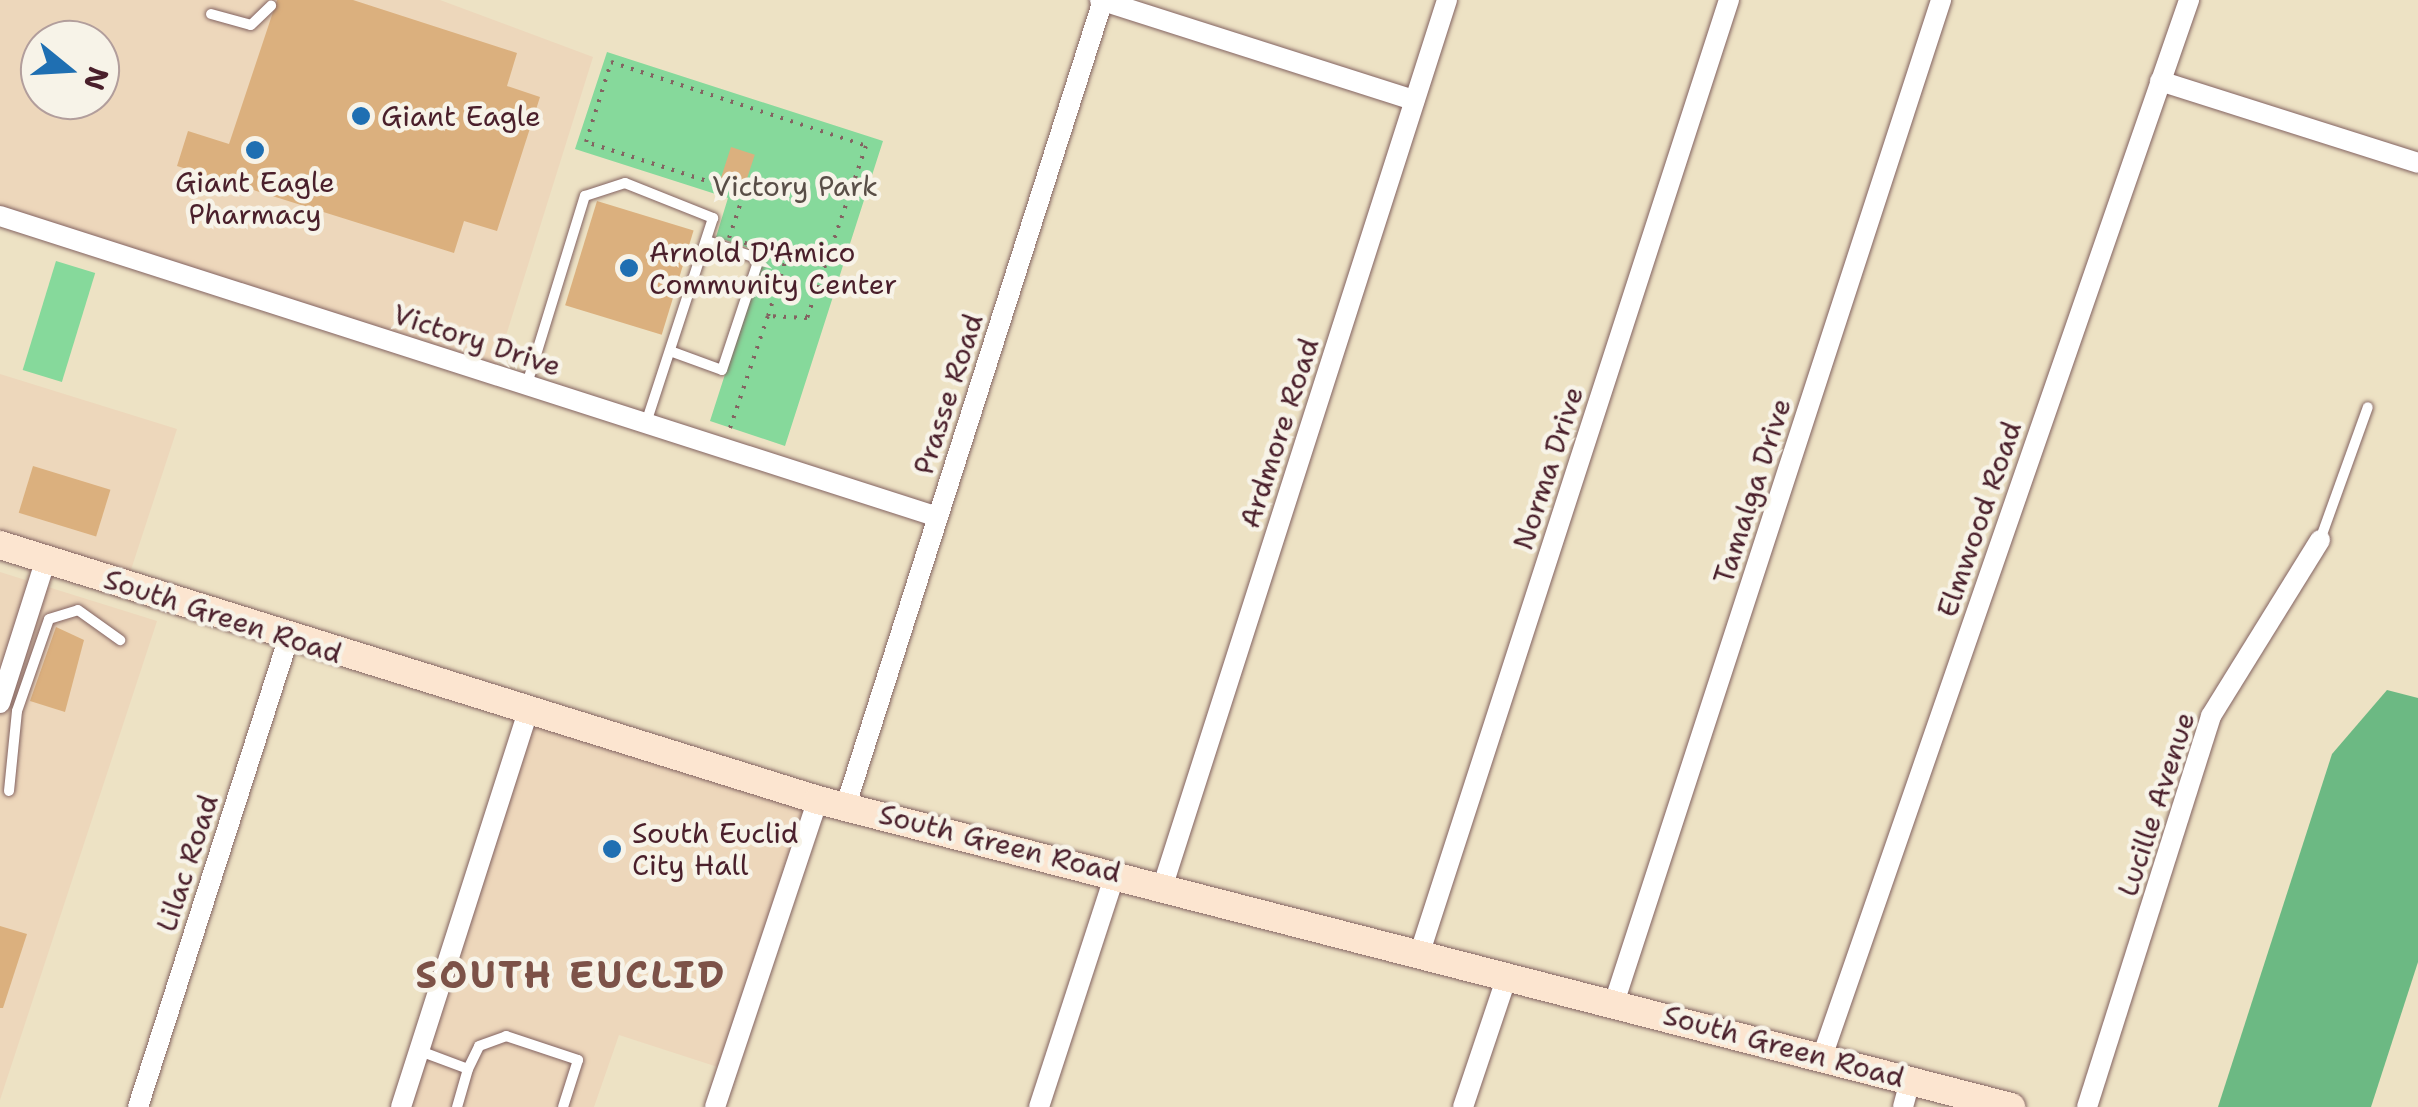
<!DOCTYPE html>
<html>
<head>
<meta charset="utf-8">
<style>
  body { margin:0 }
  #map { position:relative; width:2418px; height:1107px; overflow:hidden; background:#ede2c4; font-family:"Shantell Sans",sans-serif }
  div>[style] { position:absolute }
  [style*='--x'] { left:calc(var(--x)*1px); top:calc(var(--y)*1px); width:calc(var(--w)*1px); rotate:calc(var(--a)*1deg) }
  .built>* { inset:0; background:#edd7bb }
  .green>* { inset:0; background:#86d99b; transform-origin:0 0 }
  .forest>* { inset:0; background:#6cb983 }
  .building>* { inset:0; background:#dbb07e; transform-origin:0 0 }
  .path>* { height:4px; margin-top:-2px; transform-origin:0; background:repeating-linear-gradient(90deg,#836361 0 2.5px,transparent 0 10.5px) }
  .roads { filter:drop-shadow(0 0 2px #836361) drop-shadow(0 0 2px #836361) }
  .lane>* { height:10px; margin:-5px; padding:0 5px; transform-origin:5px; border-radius:5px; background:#fff }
  .street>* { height:20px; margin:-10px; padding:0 10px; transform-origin:10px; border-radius:10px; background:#fff }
  .secondary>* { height:28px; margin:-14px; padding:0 14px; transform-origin:14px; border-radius:14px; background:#fce5d0 }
  .dots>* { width:28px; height:28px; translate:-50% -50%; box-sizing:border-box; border:5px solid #f7f3e8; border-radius:50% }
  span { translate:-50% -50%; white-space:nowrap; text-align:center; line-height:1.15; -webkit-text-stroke:9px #f7f3e8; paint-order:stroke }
  .poi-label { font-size:28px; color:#4a1f2b }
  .left { translate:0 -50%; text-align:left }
  .park-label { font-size:28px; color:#594e47 }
  .street-label { font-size:28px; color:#4a1f2b }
  .district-label { font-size:38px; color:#7d5248; font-weight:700; letter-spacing:2.5px }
  .north { position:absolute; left:20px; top:20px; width:100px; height:100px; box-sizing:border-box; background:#f7f3e8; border:2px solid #b29e9c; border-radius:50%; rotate:108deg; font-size:28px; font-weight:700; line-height:40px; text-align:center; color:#4a1f2b }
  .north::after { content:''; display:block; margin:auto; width:35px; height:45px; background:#1f6fb2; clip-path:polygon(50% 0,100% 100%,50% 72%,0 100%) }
</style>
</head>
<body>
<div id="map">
  <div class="built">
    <div style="clip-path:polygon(evenodd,0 0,440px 0,593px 57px,494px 374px,0 216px,0 0,40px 40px,100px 40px,100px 100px,40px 100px,40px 40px)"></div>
    <div style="clip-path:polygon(0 374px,177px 429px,126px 585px,0 545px)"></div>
    <div style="clip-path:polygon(0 572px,157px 621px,0 1100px)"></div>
    <div style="clip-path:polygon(527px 714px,818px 800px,727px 1070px,619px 1035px,594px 1107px,401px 1107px)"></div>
  </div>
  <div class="green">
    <div style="clip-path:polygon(607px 52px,883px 141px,785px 446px,710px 421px,764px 253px,716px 237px,728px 198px,575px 149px)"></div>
    <div style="left:56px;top:261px;width:41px;height:114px;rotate:17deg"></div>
  </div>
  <div class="forest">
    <div style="clip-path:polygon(2387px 690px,2418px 698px,2418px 962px,2371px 1107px,2218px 1107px,2332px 754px)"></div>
  </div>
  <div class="building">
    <div style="clip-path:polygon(277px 0,353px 0,517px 53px,507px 86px,540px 97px,497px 231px,464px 221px,454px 253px,177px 166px,188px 131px,229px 144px)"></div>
    <div style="left:731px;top:147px;width:25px;height:34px;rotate:18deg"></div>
    <div style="left:597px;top:201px;width:101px;height:109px;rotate:17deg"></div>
    <div style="left:33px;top:466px;width:81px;height:49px;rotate:17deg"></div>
    <div style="clip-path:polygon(56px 627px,84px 640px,65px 712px,30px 701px)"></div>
    <div style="clip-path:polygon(0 926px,27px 934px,3px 1008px,0 1008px)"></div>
  </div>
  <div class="path">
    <div style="--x:611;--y:62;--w:268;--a:18.2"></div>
    <div style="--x:866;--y:146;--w:182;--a:108.9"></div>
    <div style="--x:807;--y:318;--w:39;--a:-177"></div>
    <div style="--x:768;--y:316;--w:63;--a:-72.4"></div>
    <div style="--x:787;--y:256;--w:61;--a:-162.8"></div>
    <div style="--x:729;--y:238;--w:47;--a:-71.6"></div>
    <div style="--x:744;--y:193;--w:166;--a:-162.1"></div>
    <div style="--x:586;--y:142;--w:84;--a:-72.6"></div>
    <div style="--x:730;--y:428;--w:118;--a:-71.3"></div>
  </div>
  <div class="roads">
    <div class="lane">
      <div style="--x:211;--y:14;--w:41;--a:15.4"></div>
      <div style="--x:251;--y:25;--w:28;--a:-44"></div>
      <div style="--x:670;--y:351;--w:55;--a:20.1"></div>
      <div style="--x:722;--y:370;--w:117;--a:-71.6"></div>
      <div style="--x:759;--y:259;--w:55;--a:-160.9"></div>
      <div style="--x:527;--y:384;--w:197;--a:-72.9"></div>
      <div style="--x:585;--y:196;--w:42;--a:-18"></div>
      <div style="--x:625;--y:183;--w:95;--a:21.7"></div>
      <div style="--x:713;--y:218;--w:216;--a:108.1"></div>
      <div style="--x:2320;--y:540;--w:141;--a:-70.2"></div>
      <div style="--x:9;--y:791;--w:80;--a:-84.3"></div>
      <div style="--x:17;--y:711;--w:97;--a:-70.8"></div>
      <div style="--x:49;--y:619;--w:30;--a:-17"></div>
      <div style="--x:78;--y:610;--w:52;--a:35.5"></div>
      <div style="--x:420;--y:1051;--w:51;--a:20.6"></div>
      <div style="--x:468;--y:1069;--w:40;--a:106"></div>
      <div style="--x:468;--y:1069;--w:25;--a:-64"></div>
      <div style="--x:479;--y:1046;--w:29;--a:-20"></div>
      <div style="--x:506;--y:1036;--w:76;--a:18.4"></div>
      <div style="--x:578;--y:1060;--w:49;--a:107.7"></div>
    </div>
    <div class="street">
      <div style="--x:1100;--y:0;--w:330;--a:17.7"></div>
      <div style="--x:2160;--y:81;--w:271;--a:17.6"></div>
      <div style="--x:0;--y:216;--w:985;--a:17.79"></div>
      <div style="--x:0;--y:703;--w:151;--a:-72.3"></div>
      <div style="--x:846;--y:805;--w:845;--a:-72.29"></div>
      <div style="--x:1164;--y:882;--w:926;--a:-72.21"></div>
      <div style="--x:1420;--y:952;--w:1001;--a:-72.02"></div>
      <div style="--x:1615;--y:1000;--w:1052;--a:-71.94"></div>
      <div style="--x:1822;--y:1057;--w:1119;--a:-70.85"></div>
      <div style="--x:138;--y:1107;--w:495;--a:-72.2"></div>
      <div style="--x:401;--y:1107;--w:413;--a:-72.2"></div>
      <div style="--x:715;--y:1107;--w:324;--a:-71.5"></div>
      <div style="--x:1039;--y:1107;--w:247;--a:-71.9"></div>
      <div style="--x:1463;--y:1107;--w:138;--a:-71.4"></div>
      <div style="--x:1903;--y:1107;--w:28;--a:-75"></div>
      <div style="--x:2087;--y:1107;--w:410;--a:-72.4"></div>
      <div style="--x:2211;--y:716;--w:207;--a:-58.2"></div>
    </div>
    <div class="secondary">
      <div style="--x:0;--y:545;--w:857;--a:17.31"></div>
      <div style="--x:818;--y:800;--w:1232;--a:14.43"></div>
    </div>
  </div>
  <div class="dots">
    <div style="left:361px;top:116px;background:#1f6fb2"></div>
    <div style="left:255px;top:150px;background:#1f6fb2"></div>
    <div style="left:629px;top:268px;background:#1f6fb2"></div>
    <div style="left:612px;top:849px;background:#1f6fb2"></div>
  </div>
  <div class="poi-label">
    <span class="left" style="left:381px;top:116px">Giant Eagle</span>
    <span style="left:255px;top:198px">Giant Eagle<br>Pharmacy</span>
    <span class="left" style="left:649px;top:268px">Arnold D'Amico<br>Community Center</span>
    <span class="left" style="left:632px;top:849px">South Euclid<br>City Hall</span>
  </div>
  <div class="park-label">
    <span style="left:795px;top:186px">Victory Park</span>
  </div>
  <div class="street-label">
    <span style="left:477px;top:340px;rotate:18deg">Victory Drive</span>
    <span style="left:948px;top:394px;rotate:-72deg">Prasse Road</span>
    <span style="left:1279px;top:433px;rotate:-72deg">Ardmore Road</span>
    <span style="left:1548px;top:468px;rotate:-72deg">Norma Drive</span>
    <span style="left:1752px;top:491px;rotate:-72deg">Tamalga Drive</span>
    <span style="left:1979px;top:519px;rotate:-71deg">Elmwood Road</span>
    <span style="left:223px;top:616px;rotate:18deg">South Green Road</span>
    <span style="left:2156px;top:804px;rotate:-72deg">Lucille Avenue</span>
    <span style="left:1000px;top:843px;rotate:14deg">South Green Road</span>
    <span style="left:187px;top:863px;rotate:-72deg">Lilac Road</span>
    <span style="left:1784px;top:1046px;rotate:15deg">South Green Road</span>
  </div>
  <div class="district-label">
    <span style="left:571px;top:975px">SOUTH EUCLID</span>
  </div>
  <div class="north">N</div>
</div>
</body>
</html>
